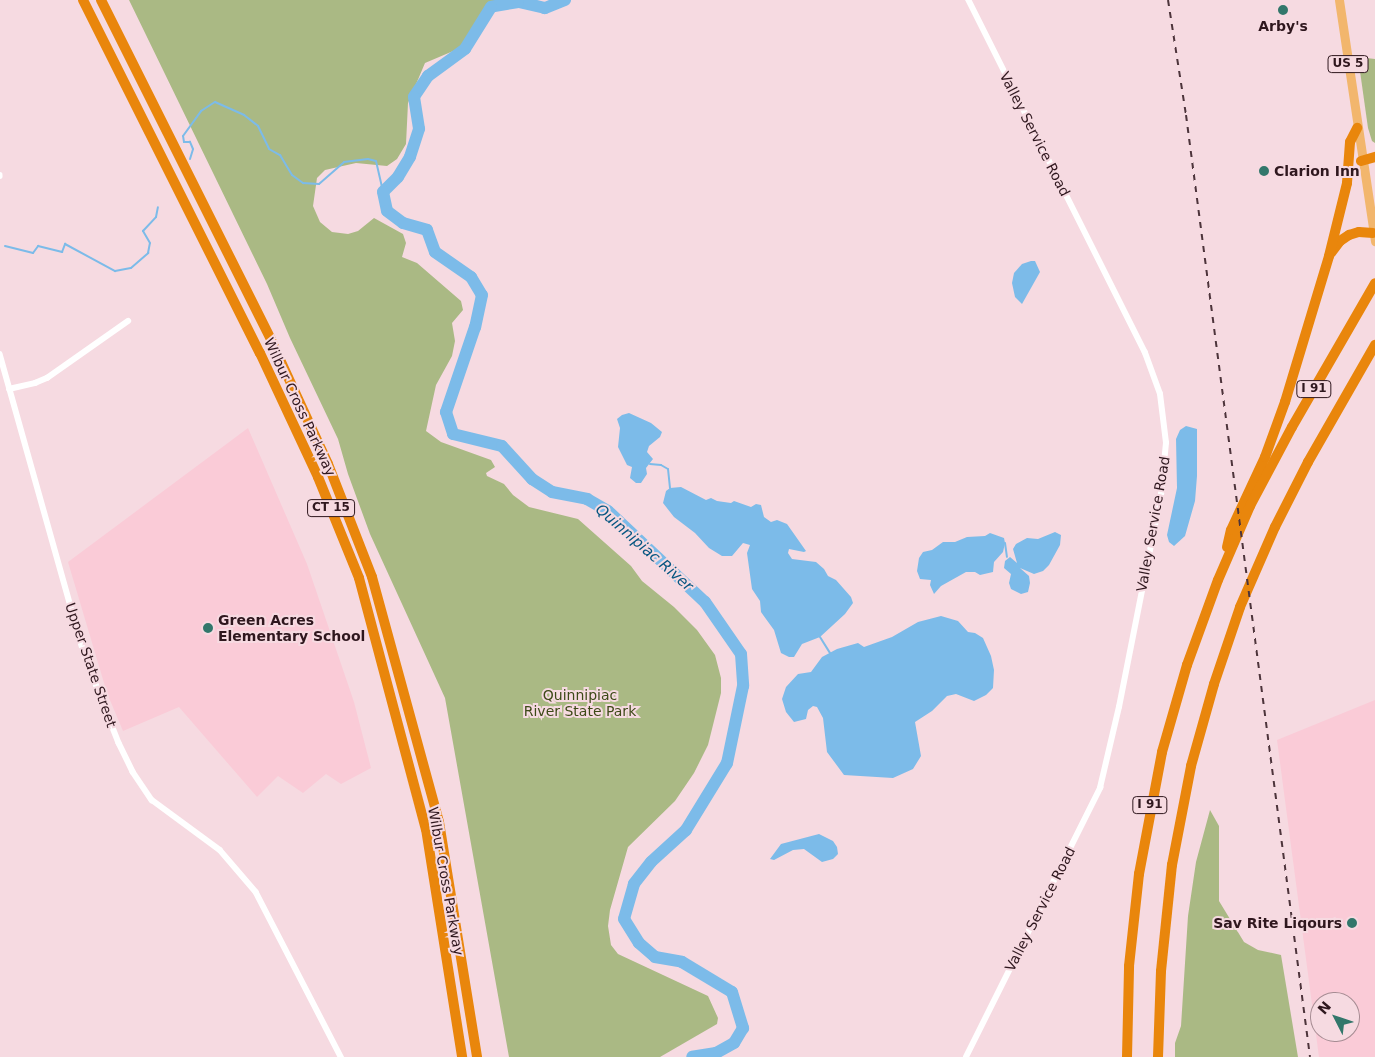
<!DOCTYPE html>
<html>
<head>
<meta charset="utf-8">
<style>
  body { margin:0 }
  #map { position:relative; width:1375px; height:1057px; overflow:hidden; background:#f6dae1; font-family:"DejaVu Sans",sans-serif }
  div>[style] { position:absolute }
  [style*='--x'] { left:calc(var(--x)*1px); top:calc(var(--y)*1px); width:calc(var(--w)*1px); rotate:calc(var(--a)*1deg) }
  .built>* { inset:0; background:#facbd7 }
  .green>* { inset:0; background:#aab984 }
  .water>* { inset:0; background:#7cbbe9 }
  .stream>* { height:2px; margin:-1px; padding:0 1px; transform-origin:1px; border-radius:1px; background:#7cbbe9 }
  .river>* { height:12px; margin:-6px; padding:0 6px; transform-origin:6px; border-radius:6px; background:#7cbbe9 }
  .minor>* { height:5.5px; margin:-2.75px; padding:0 2.75px; transform-origin:2.75px; border-radius:2.75px; background:#fff }
  .primary>* { height:9px; margin:-4.5px; padding:0 4.5px; transform-origin:4.5px; border-radius:4.5px; background:#f2b66d }
  .motorway>* { height:10px; margin:-5px; padding:0 5px; transform-origin:5px; border-radius:5px; background:#e9860c }
  .rail>* { height:2px; margin-top:-1px; transform-origin:0; background:repeating-linear-gradient(90deg,#4d343b 0 6px,transparent 0 12px) }
  .dots>* { width:14px; height:14px; translate:-50% -50%; box-sizing:border-box; border:2px solid #f6dae1; border-radius:50% }
  span { translate:-50% -50%; white-space:nowrap; text-align:center; line-height:1.15; -webkit-text-stroke:4px #f6dae1; paint-order:stroke }
  .shield-label span { padding:1px 4px; background:#f6dae1; border:1px solid; border-radius:4px; -webkit-text-stroke-width:0 }
  .shield-label { font-size:12px; color:#2f171e; font-weight:700 }
  .poi-label { font-size:14px; color:#2f171e; font-weight:700 }
  .left { translate:0 -50%; text-align:left }
  .right { translate:-100% -50%; text-align:right }
  .street-label { font-size:14px; color:#2f171e }
  .park-label { font-size:14px; color:#3d4917 }
  .water-label { font-size:15px; color:#065681; font-style:italic }
  .north { position:absolute; left:1310px; top:992px; width:50px; height:50px; box-sizing:border-box; background:#f6dae1; border:1px solid #a68c93; border-radius:50%; rotate:311deg; font-size:14px; font-weight:700; line-height:20px; text-align:center; color:#2f171e }
  .north::after { content:''; display:block; margin:auto; width:18px; height:22px; background:#32776b; clip-path:polygon(50% 0,100% 100%,50% 72%,0 100%) }
</style>
</head>
<body>
<div id="map">
  <div class="built">
    <div style="clip-path:polygon(248px 428px,307px 564px,354px 702px,371px 768px,341px 784px,326px 774px,303px 793px,278px 776px,257px 797px,179px 707px,123px 731px,107px 693px,68px 562px)"></div>
    <div style="clip-path:polygon(evenodd,1375px 700px,1375px 1057px,1319px 1057px,1277px 740px,1375px 700px,1320px 1002px,1350px 1002px,1350px 1032px,1320px 1032px,1320px 1002px)"></div>
  </div>
  <div class="green">
    <div style="clip-path:polygon(129px 0,508px 0,492px 7px,479px 22px,472px 37px,458px 49px,425px 63px,408px 103px,406px 144px,397px 159px,387px 166px,356px 163px,325px 170px,317px 178px,313px 206px,320px 222px,332px 232px,348px 234px,358px 231px,374px 218px,403px 234px,406px 243px,402px 257px,417px 263px,461px 301px,463px 310px,452px 323px,455px 341px,452px 356px,436px 385px,426px 431px,441px 442px,491px 460px,495px 467px,486px 473px,487px 476px,504px 484px,513px 495px,529px 507px,578px 519px,631px 566px,642px 581px,674px 607px,697px 630px,715px 655px,721px 678px,721px 693px,708px 745px,694px 773px,675px 801px,628px 847px,610px 910px,608px 926px,611px 945px,618px 954px,708px 996px,718px 1018px,717px 1024px,660px 1057px,509px 1057px,445px 698px,370px 534px,348px 474px,338px 439px,290px 338px,267px 284px)"></div>
    <div style="clip-path:polygon(1358px 57px,1375px 59px,1375px 143px,1372px 141px,1368px 128px)"></div>
    <div style="clip-path:polygon(1210px 810px,1219px 826px,1219px 901px,1244px 942px,1258px 950px,1281px 955px,1298px 1057px,1175px 1057px,1175px 1043px,1181px 1026px,1188px 916px,1196px 862px)"></div>
  </div>
  <div class="water">
    <div style="clip-path:polygon(1031px 261px,1035px 261px,1040px 272px,1022px 304px,1015px 297px,1012px 283px,1014px 273px,1022px 264px)"></div>
    <div style="clip-path:polygon(629px 413px,651px 423px,662px 432px,660px 437px,649px 446px,647px 452px,653px 459px,646px 468px,647px 474px,641px 483px,636px 483px,630px 478px,632px 467px,627px 465px,618px 447px,620px 428px,617px 419px,622px 415px)"></div>
    <div style="clip-path:polygon(1186px 426px,1197px 429px,1197px 476px,1195px 501px,1185px 536px,1174px 546px,1169px 542px,1167px 535px,1177px 488px,1176px 439px,1180px 430px)"></div>
    <div style="clip-path:polygon(681px 487px,706px 500px,711px 498px,717px 501px,731px 503px,734px 501px,751px 507px,756px 504px,761px 505px,764px 517px,771px 522px,777px 520px,787px 524px,806px 551px,804px 552px,789px 549px,788px 553px,792px 559px,816px 562px,824px 569px,828px 576px,836px 580px,851px 597px,853px 603px,845px 614px,820px 637px,802px 644px,794px 657px,789px 657px,781px 653px,774px 630px,761px 612px,760px 601px,752px 589px,747px 553px,750px 545px,743px 543px,732px 556px,722px 556px,709px 548px,695px 533px,674px 517px,663px 503px,666px 491px,670px 488px)"></div>
    <div style="clip-path:polygon(1055px 532px,1061px 535px,1060px 545px,1049px 565px,1043px 571px,1034px 574px,1020px 568px,1029px 576px,1030px 583px,1028px 592px,1021px 594px,1011px 589px,1009px 583px,1011px 574px,1004px 568px,1005px 561px,1010px 557px,1017px 563px,1013px 549px,1016px 544px,1027px 538px,1038px 539px)"></div>
    <div style="clip-path:polygon(990px 533px,1004px 538px,1005px 543px,1003px 552px,994px 562px,993px 572px,980px 575px,975px 572px,966px 572px,941px 586px,934px 594px,930px 585px,931px 580px,920px 579px,917px 571px,919px 558px,923px 552px,932px 550px,943px 542px,955px 542px,967px 537px,985px 536px)"></div>
    <div style="clip-path:polygon(941px 616px,958px 621px,968px 632px,975px 633px,983px 638px,991px 656px,994px 670px,993px 688px,986px 695px,974px 701px,956px 694px,947px 696px,932px 711px,915px 722px,921px 756px,913px 769px,893px 778px,844px 775px,827px 752px,823px 718px,817px 707px,813px 706px,808px 710px,806px 719px,794px 722px,786px 712px,782px 699px,786px 687px,798px 674px,811px 672px,822px 657px,837px 649px,858px 643px,864px 647px,892px 637px,918px 622px)"></div>
    <div style="clip-path:polygon(819px 834px,833px 841px,837px 847px,838px 854px,833px 859px,822px 862px,804px 849px,793px 850px,774px 860px,770px 859px,781px 844px)"></div>
  </div>
  <div class="stream">
    <div style="--x:190;--y:159;--w:10;--a:-73"></div>
    <div style="--x:193;--y:149;--w:8;--a:-113"></div>
    <div style="--x:190;--y:142;--w:6;--a:180"></div>
    <div style="--x:184;--y:142;--w:6;--a:-99"></div>
    <div style="--x:183;--y:136;--w:31;--a:-54"></div>
    <div style="--x:201;--y:111;--w:17;--a:-33"></div>
    <div style="--x:215;--y:102;--w:32;--a:24"></div>
    <div style="--x:244;--y:115;--w:18;--a:38"></div>
    <div style="--x:258;--y:126;--w:25;--a:64"></div>
    <div style="--x:269;--y:149;--w:13;--a:29"></div>
    <div style="--x:280;--y:155;--w:23;--a:59"></div>
    <div style="--x:292;--y:175;--w:14;--a:36"></div>
    <div style="--x:303;--y:183;--w:16;--a:4"></div>
    <div style="--x:319;--y:184;--w:33;--a:-41"></div>
    <div style="--x:344;--y:162;--w:24;--a:-7"></div>
    <div style="--x:368;--y:159;--w:8;--a:14"></div>
    <div style="--x:376;--y:161;--w:32;--a:77"></div>
    <div style="--x:5;--y:246;--w:29;--a:14"></div>
    <div style="--x:33;--y:253;--w:9;--a:-54"></div>
    <div style="--x:38;--y:246;--w:25;--a:14"></div>
    <div style="--x:62;--y:252;--w:9;--a:-69"></div>
    <div style="--x:65;--y:244;--w:57;--a:28.4"></div>
    <div style="--x:115;--y:271;--w:16;--a:-11"></div>
    <div style="--x:131;--y:268;--w:23;--a:-41"></div>
    <div style="--x:148;--y:253;--w:10;--a:-79"></div>
    <div style="--x:150;--y:243;--w:14;--a:-120"></div>
    <div style="--x:143;--y:231;--w:19;--a:-47"></div>
    <div style="--x:156;--y:217;--w:10;--a:-79"></div>
    <div style="--x:650;--y:464;--w:11;--a:5"></div>
    <div style="--x:661;--y:465;--w:8;--a:30"></div>
    <div style="--x:668;--y:469;--w:19;--a:84"></div>
    <div style="--x:1005;--y:543;--w:14;--a:82"></div>
    <div style="--x:820;--y:637;--w:19;--a:58"></div>
  </div>
  <div class="river">
    <div style="--x:565;--y:0;--w:22;--a:158"></div>
    <div style="--x:545;--y:8;--w:28;--a:-167"></div>
    <div style="--x:518;--y:2;--w:27;--a:170"></div>
    <div style="--x:491;--y:7;--w:49;--a:121.8"></div>
    <div style="--x:465;--y:49;--w:46;--a:143.9"></div>
    <div style="--x:428;--y:76;--w:25;--a:124"></div>
    <div style="--x:414;--y:97;--w:32;--a:81"></div>
    <div style="--x:419;--y:129;--w:29;--a:108"></div>
    <div style="--x:410;--y:157;--w:23;--a:121"></div>
    <div style="--x:398;--y:177;--w:21;--a:135"></div>
    <div style="--x:383;--y:192;--w:19;--a:78"></div>
    <div style="--x:387;--y:211;--w:20;--a:37"></div>
    <div style="--x:403;--y:223;--w:25;--a:16"></div>
    <div style="--x:427;--y:230;--w:23;--a:70"></div>
    <div style="--x:435;--y:252;--w:44;--a:34.8"></div>
    <div style="--x:471;--y:277;--w:21;--a:59"></div>
    <div style="--x:482;--y:295;--w:33;--a:102"></div>
    <div style="--x:475;--y:327;--w:90;--a:108.8"></div>
    <div style="--x:446;--y:412;--w:23;--a:72"></div>
    <div style="--x:453;--y:434;--w:50;--a:13.8"></div>
    <div style="--x:502;--y:446;--w:45;--a:47.7"></div>
    <div style="--x:532;--y:479;--w:24;--a:33"></div>
    <div style="--x:552;--y:492;--w:36;--a:11"></div>
    <div style="--x:587;--y:499;--w:24;--a:30"></div>
    <div style="--x:608;--y:511;--w:133;--a:43.2"></div>
    <div style="--x:705;--y:602;--w:63;--a:55.3"></div>
    <div style="--x:741;--y:654;--w:32;--a:86"></div>
    <div style="--x:743;--y:686;--w:79;--a:101.7"></div>
    <div style="--x:727;--y:763;--w:79;--a:121.5"></div>
    <div style="--x:686;--y:830;--w:47;--a:137.6"></div>
    <div style="--x:651;--y:862;--w:28;--a:128"></div>
    <div style="--x:634;--y:884;--w:36;--a:106"></div>
    <div style="--x:624;--y:919;--w:28;--a:58"></div>
    <div style="--x:639;--y:943;--w:21;--a:41"></div>
    <div style="--x:655;--y:957;--w:27;--a:10"></div>
    <div style="--x:682;--y:962;--w:58;--a:31"></div>
    <div style="--x:732;--y:992;--w:38;--a:73"></div>
    <div style="--x:743;--y:1028;--w:17;--a:121"></div>
    <div style="--x:734;--y:1043;--w:21;--a:151"></div>
    <div style="--x:716;--y:1053;--w:24;--a:171"></div>
  </div>
  <div class="minor">
    <div style="--x:0;--y:175;--w:1;--a:90"></div>
    <div style="--x:0;--y:354;--w:314;--a:74.3"></div>
    <div style="--x:85;--y:656;--w:93;--a:68.7"></div>
    <div style="--x:119;--y:743;--w:32;--a:64"></div>
    <div style="--x:133;--y:772;--w:34;--a:56"></div>
    <div style="--x:152;--y:800;--w:84;--a:36.3"></div>
    <div style="--x:220;--y:850;--w:55;--a:49.4"></div>
    <div style="--x:256;--y:892;--w:186;--a:62.7"></div>
    <div style="--x:9;--y:389;--w:27;--a:-13"></div>
    <div style="--x:35;--y:383;--w:13;--a:-23"></div>
    <div style="--x:47;--y:378;--w:99;--a:-35.1"></div>
    <div style="--x:966;--y:1057;--w:301;--a:-63.5"></div>
    <div style="--x:1100;--y:788;--w:83;--a:-76.8"></div>
    <div style="--x:1119;--y:707;--w:217;--a:-78.8"></div>
    <div style="--x:1161;--y:494;--w:51;--a:-84.4"></div>
    <div style="--x:1166;--y:443;--w:49;--a:-97"></div>
    <div style="--x:1160;--y:394;--w:44;--a:-110.1"></div>
    <div style="--x:1145;--y:353;--w:395;--a:-116.6"></div>
  </div>
  <div class="primary">
    <div style="--x:1339;--y:0;--w:244;--a:81.5"></div>
  </div>
  <div class="motorway">
    <div style="--x:83;--y:0;--w:395;--a:63.4"></div>
    <div style="--x:260;--y:353;--w:137;--a:64.9"></div>
    <div style="--x:318;--y:477;--w:109;--a:67.9"></div>
    <div style="--x:359;--y:578;--w:260;--a:75.1"></div>
    <div style="--x:426;--y:829;--w:231;--a:81"></div>
    <div style="--x:101;--y:0;--w:380;--a:63.4"></div>
    <div style="--x:271;--y:340;--w:136;--a:65.3"></div>
    <div style="--x:328;--y:464;--w:121;--a:68.7"></div>
    <div style="--x:372;--y:577;--w:254;--a:74.7"></div>
    <div style="--x:439;--y:822;--w:238;--a:80.8"></div>
    <div style="--x:1361;--y:161;--w:15;--a:-16"></div>
    <div style="--x:1331;--y:253;--w:15;--a:-53"></div>
    <div style="--x:1340;--y:241;--w:11;--a:-34"></div>
    <div style="--x:1349;--y:235;--w:10;--a:-17"></div>
    <div style="--x:1359;--y:232;--w:14;--a:4"></div>
    <div style="--x:1227;--y:547;--w:17;--a:-77"></div>
    <div style="--x:1231;--y:530;--w:81;--a:-65"></div>
    <div style="--x:1265;--y:457;--w:59;--a:-70"></div>
    <div style="--x:1285;--y:402;--w:152;--a:-73.2"></div>
    <div style="--x:1329;--y:256;--w:75;--a:-76.1"></div>
    <div style="--x:1347;--y:183;--w:41;--a:-85.8"></div>
    <div style="--x:1350;--y:142;--w:16;--a:-63"></div>
    <div style="--x:1127;--y:1057;--w:91;--a:-88.7"></div>
    <div style="--x:1129;--y:966;--w:93;--a:-83.8"></div>
    <div style="--x:1139;--y:874;--w:124;--a:-79.3"></div>
    <div style="--x:1162;--y:752;--w:91;--a:-74"></div>
    <div style="--x:1187;--y:665;--w:90;--a:-70"></div>
    <div style="--x:1218;--y:580;--w:81;--a:-66.6"></div>
    <div style="--x:1250;--y:506;--w:89;--a:-62"></div>
    <div style="--x:1292;--y:427;--w:166;--a:-60"></div>
    <div style="--x:1158;--y:1057;--w:86;--a:-88"></div>
    <div style="--x:1161;--y:971;--w:107;--a:-84.1"></div>
    <div style="--x:1172;--y:865;--w:101;--a:-79.1"></div>
    <div style="--x:1191;--y:766;--w:85;--a:-74.3"></div>
    <div style="--x:1214;--y:684;--w:81;--a:-71.3"></div>
    <div style="--x:1240;--y:607;--w:87;--a:-66.4"></div>
    <div style="--x:1275;--y:527;--w:73;--a:-63.1"></div>
    <div style="--x:1308;--y:462;--w:135;--a:-60.2"></div>
  </div>
  <div class="rail">
    <div style="--x:1168;--y:0;--w:116;--a:81.1"></div>
    <div style="--x:1186;--y:115;--w:950;--a:82.5"></div>
  </div>
  <div class="dots">
    <div style="left:1283px;top:10px;background:#32776b"></div>
    <div style="left:1264px;top:171px;background:#32776b"></div>
    <div style="left:208px;top:628px;background:#32776b"></div>
    <div style="left:1352px;top:923px;background:#32776b"></div>
  </div>
  <div class="shield-label">
    <span style="left:1348px;top:64px">US 5</span>
    <span style="left:1314px;top:389px">I 91</span>
    <span style="left:331px;top:508px">CT 15</span>
    <span style="left:1150px;top:805px">I 91</span>
  </div>
  <div class="poi-label">
    <span style="left:1283px;top:26px">Arby's</span>
    <span class="left" style="left:1274px;top:171px">Clarion Inn</span>
    <span class="left" style="left:218px;top:628px">Green Acres<br>Elementary School</span>
    <span class="right" style="left:1342px;top:923px">Sav Rite Liqours</span>
  </div>
  <div class="street-label">
    <span style="left:1035px;top:134px;rotate:63deg">Valley Service Road</span>
    <span style="left:300px;top:407px;rotate:65deg">Wilbur Cross Parkway</span>
    <span style="left:1153px;top:524px;rotate:-80deg">Valley Service Road</span>
    <span style="left:91px;top:665px;rotate:71deg">Upper State Street</span>
    <span style="left:446px;top:881px;rotate:80deg">Wilbur Cross Parkway</span>
    <span style="left:1040px;top:909px;rotate:-63deg">Valley Service Road</span>
  </div>
  <div class="park-label">
    <span style="left:580px;top:703px">Quinnipiac<br>River State Park</span>
  </div>
  <div class="water-label">
    <span style="left:644px;top:548px;rotate:41deg">Quinnipiac River</span>
  </div>
  <div class="north">N</div>
</div>
</body>
</html>
